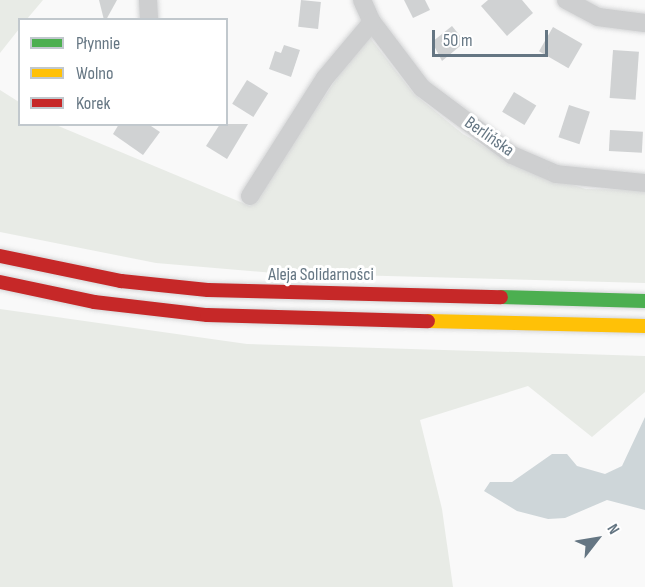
<!DOCTYPE html>
<html>
<head>
<meta charset="utf-8">
<style>
  body { margin:0 }
  #map { position:relative; width:645px; height:587px; overflow:hidden; background:#f9f9f9; font-family:"Sofia Sans Condensed",sans-serif }
  div>[style] { position:absolute }
  [style*='--x'] { left:calc(var(--x)*1px); top:calc(var(--y)*1px); width:calc(var(--w)*1px); rotate:calc(var(--a)*1deg) }
  .green>* { inset:0; background:#e8ebe6 }
  .water>* { inset:0; background:#ced6d9 }
  .building>* { inset:0; background:#d0d2d3; transform-origin:0 0 }
  .roads { filter:drop-shadow(0 0 2px #d5d6d7) drop-shadow(0 0 2px #d5d6d7) }
  .street>* { height:18px; margin:-9px; padding:0 9px; transform-origin:9px; border-radius:9px; background:#cecfd0 }
  .fast>* { height:14px; margin:-7px; padding:0 7px; transform-origin:7px; border-radius:7px; background:#4caf50 }
  .slow>* { height:14px; margin:-7px; padding:0 7px; transform-origin:7px; border-radius:7px; background:#ffc107 }
  .jam>* { height:14px; margin:-7px; padding:0 7px; transform-origin:7px; border-radius:7px; background:#c62828 }
  span { translate:-50% -50%; white-space:nowrap; text-align:center; line-height:1.15; -webkit-text-stroke:6px #fff; paint-order:stroke }
  .street-label { font-size:18px; color:#657683 }
  .legend { position:absolute; left:18px; top:18px; width:210px; height:108px; box-sizing:border-box; background:#fff; border:2px solid #c1c8cd; margin:0; padding:8px 10px; list-style:none; font-size:18px; color:#657683 }
  .legend li { display:flex; align-items:center; gap:12px; height:30px }
  .legend b { width:30px; border:2px solid #c1c8cd }
  .north { position:absolute; left:567px; top:509px; width:60px; height:60px; -webkit-text-stroke:4px #fff; paint-order:stroke; rotate:59deg; font-size:16px; font-weight:700; line-height:24px; text-align:center; color:#657683 }
  .north::after { content:''; display:block; margin:auto; width:21px; height:27px; background:#657683; clip-path:polygon(50% 0,100% 100%,50% 72%,0 100%) }
  .scale { position:absolute; left:432px; top:30px; width:116px; height:27px; box-sizing:border-box; border:3px solid #657683; border-top:0; padding-left:8px; font-size:18px; line-height:21px; white-space:nowrap; color:#657683; -webkit-text-stroke:4px #fff; paint-order:stroke }
</style>
</head>
<body>
<div id="map">
  <div class="green">
    <div style="clip-path:polygon(0 0,43px 0,27px 19px,20px 20px,19px 29px,0 53px)"></div>
    <div style="clip-path:polygon(367px 34px,414px 94px,463px 134px,524px 170px,586px 189px,645px 190px,645px 283px,274px 273px,156px 263px,0 232px,0 90px,19px 102px,20px 124px,56px 125px,250px 206px)"></div>
    <div style="clip-path:polygon(0 309px,247px 344px,645px 356px,645px 392px,592px 437px,528px 386px,420px 420px,442px 509px,453px 587px,0 587px)"></div>
  </div>
  <div class="water">
    <div style="clip-path:polygon(645px 417px,645px 510px,607px 500px,565px 518px,548px 519px,517px 511px,484px 491px,490px 482px,512px 482px,552px 454px,567px 454px,577px 466px,605px 474px,622px 466px)"></div>
  </div>
  <div class="building">
    <div style="clip-path:polygon(99px 0,117px 0,106px 20px,104px 20px)"></div>
    <div style="left:301px;top:0;width:20px;height:27px;rotate:6deg"></div>
    <div style="clip-path:polygon(404px 0,425px 0,430px 10px,413px 18px)"></div>
    <div style="clip-path:polygon(488px 0,522px 0,533px 13px,507px 36px,481px 6px)"></div>
    <div style="clip-path:polygon(452px 26px,465px 42px,442px 61px,432px 42px)"></div>
    <div style="left:553px;top:27px;width:34px;height:28px;rotate:30deg"></div>
    <div style="clip-path:polygon(284px 45px,300px 50px,291px 77px,269px 69px,275px 51px,281px 53px)"></div>
    <div style="left:613px;top:50px;width:26px;height:48px;rotate:4deg"></div>
    <div style="left:247px;top:80px;width:25px;height:28px;rotate:32deg"></div>
    <div style="left:514px;top:92px;width:26px;height:23px;rotate:31deg"></div>
    <div style="left:569px;top:105px;width:22px;height:34px;rotate:18deg"></div>
    <div style="clip-path:polygon(119px 124px,148px 124px,160px 132px,143px 155px,113px 134px)"></div>
    <div style="clip-path:polygon(220px 124px,248px 124px,227px 159px,206px 146px)"></div>
    <div style="left:610px;top:130px;width:33px;height:21px;rotate:3deg"></div>
  </div>
  <div class="roads">
    <div class="street">
      <div style="--x:148;--y:0;--w:20;--a:87"></div>
      <div style="--x:362;--y:0;--w:24;--a:66"></div>
      <div style="--x:372;--y:22;--w:83;--a:52.9"></div>
      <div style="--x:422;--y:88;--w:112;--a:36.7"></div>
      <div style="--x:512;--y:155;--w:48;--a:23.4"></div>
      <div style="--x:556;--y:174;--w:89;--a:5.8"></div>
      <div style="--x:566;--y:0;--w:36;--a:28"></div>
      <div style="--x:598;--y:17;--w:47;--a:7.3"></div>
      <div style="--x:250;--y:196;--w:140;--a:-57.6"></div>
      <div style="--x:325;--y:78;--w:73;--a:-50"></div>
    </div>
    <div class="fast">
      <div style="--x:501;--y:297;--w:144;--a:1.6"></div>
    </div>
    <div class="slow">
      <div style="--x:428;--y:321;--w:217;--a:1.3"></div>
    </div>
    <div class="jam">
      <div style="--x:0;--y:256;--w:124;--a:11.7"></div>
      <div style="--x:121;--y:281;--w:87;--a:5.9"></div>
      <div style="--x:208;--y:290;--w:293;--a:1.4"></div>
      <div style="--x:0;--y:282;--w:96;--a:12"></div>
      <div style="--x:94;--y:302;--w:114;--a:6.6"></div>
      <div style="--x:207;--y:315;--w:221;--a:1.6"></div>
    </div>
  </div>
  <div class="street-label">
    <span style="left:489px;top:137px;rotate:35deg">Berlińska</span>
    <span style="left:321px;top:275px">Aleja Solidarności</span>
  </div>
  <ul class="legend">
  <li><b style="height:8px;background:#4caf50"></b>Płynnie</li>
  <li><b style="height:8px;background:#ffc107"></b>Wolno</li>
  <li><b style="height:8px;background:#c62828"></b>Korek</li>
  </ul>
  <div class="north">N</div>
  <div class="scale">50 m</div>
</div>
</body>
</html>
